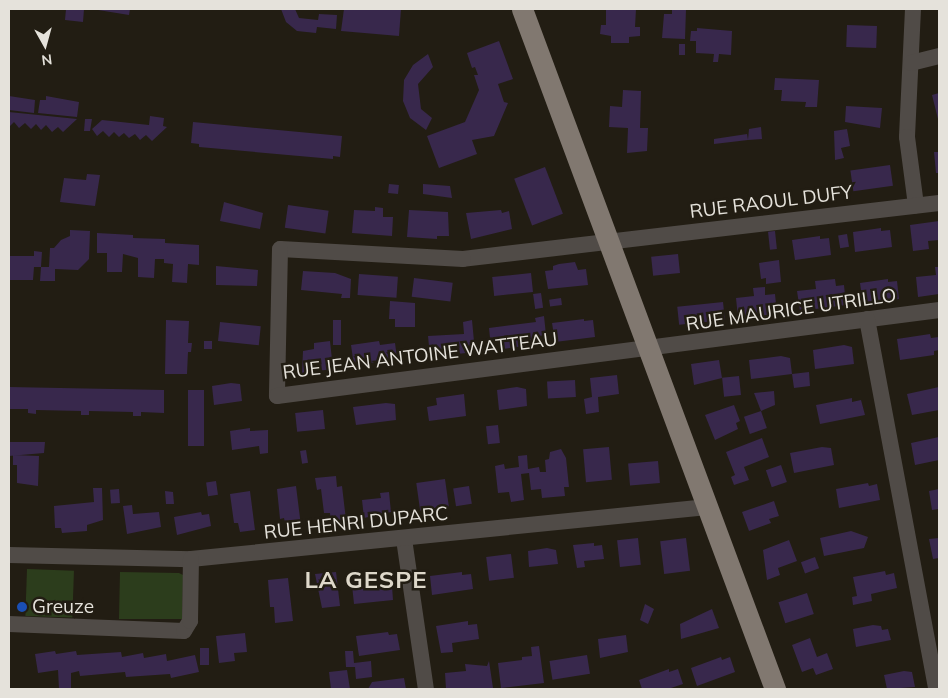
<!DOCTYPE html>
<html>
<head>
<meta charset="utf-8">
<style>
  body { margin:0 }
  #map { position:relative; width:948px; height:698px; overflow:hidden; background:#221d13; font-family:Mulish,sans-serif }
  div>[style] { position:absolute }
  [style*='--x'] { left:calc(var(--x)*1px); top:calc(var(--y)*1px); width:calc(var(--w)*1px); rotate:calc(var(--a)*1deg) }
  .green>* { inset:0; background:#2c3d1c; transform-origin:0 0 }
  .building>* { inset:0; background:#38284c; transform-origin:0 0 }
  .minor>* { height:16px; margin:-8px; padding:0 8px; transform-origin:8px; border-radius:8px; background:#504b47 }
  .major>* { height:21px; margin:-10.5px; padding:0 10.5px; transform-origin:10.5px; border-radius:10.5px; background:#817870 }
  .dots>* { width:14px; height:14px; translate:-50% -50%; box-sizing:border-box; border:2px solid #221d13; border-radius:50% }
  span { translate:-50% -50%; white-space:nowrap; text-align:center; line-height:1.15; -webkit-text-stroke:5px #221d13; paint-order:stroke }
  .street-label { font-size:19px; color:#e5e2db }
  .poi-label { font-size:19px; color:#e5e2db }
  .left { translate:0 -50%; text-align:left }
  .district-label { font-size:24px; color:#ded8ca; font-weight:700; letter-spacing:1px }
  .frame { position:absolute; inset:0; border:10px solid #e5e2db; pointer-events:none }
  .north { position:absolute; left:20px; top:20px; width:50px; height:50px; -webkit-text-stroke:4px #221d13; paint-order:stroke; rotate:173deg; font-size:14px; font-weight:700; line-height:20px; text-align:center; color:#e5e2db }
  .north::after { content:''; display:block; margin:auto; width:18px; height:22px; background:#e5e2db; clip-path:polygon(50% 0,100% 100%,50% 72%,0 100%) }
</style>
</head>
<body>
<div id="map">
  <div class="green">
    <div style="left:27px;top:569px;width:47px;height:47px;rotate:2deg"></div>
    <div style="clip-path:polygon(120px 572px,179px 573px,183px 575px,182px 619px,119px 619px)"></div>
  </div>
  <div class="building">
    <div style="clip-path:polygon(66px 9px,84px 9px,83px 22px,65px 20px)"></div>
    <div style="clip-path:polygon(92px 9px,130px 9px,129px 15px)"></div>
    <div style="clip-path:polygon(281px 9px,295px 9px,299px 18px,318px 20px,319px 14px,337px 15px,336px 29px,317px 27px,316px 33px,297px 31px,286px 22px)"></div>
    <div style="clip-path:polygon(344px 9px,401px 9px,399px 36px,341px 31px)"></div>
    <div style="clip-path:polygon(606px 9px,636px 9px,635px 27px,640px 27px,640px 36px,629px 37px,629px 43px,611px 43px,611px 36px,600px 34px,601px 25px,606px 25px)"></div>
    <div style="clip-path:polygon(672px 9px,686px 9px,685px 39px,662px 38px,664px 14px,672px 14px)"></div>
    <div style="left:847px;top:25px;width:30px;height:22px;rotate:2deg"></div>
    <div style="clip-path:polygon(697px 28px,732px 31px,731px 55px,719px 54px,718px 62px,713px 62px,714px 54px,696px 53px,696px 41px,690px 41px,691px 31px,697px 31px)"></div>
    <div style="clip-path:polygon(499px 41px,513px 79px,498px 84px,504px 102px,508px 103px,494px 136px,472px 140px,477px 154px,439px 168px,427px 136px,465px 122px,479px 90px,474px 75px,478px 75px,475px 67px,472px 68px,467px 53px)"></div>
    <div style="left:679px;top:44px;width:6px;height:11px"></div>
    <div style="clip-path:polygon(428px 54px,433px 67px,418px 84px,421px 109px,432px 118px,426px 130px,410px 118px,403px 101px,404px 80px,413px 65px)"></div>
    <div style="clip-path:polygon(775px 78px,819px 80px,817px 107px,805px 107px,806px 102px,781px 101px,782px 90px,774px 90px)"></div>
    <div style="clip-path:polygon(623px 90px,641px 91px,640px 128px,648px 128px,647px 151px,627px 153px,628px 128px,609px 127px,610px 106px,622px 107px)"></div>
    <div style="clip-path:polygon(939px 93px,939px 118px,938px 119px,932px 95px)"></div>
    <div style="clip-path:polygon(9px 96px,35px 100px,34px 113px,9px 110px)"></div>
    <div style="clip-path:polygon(46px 96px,79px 102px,77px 117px,38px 113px,40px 100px,46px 100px)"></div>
    <div style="clip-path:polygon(846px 106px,882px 108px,880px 128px,845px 122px)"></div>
    <div style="clip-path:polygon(9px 112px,77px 119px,63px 132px,58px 127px,52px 132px,46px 125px,41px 130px,36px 124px,31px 129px,25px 123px,19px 128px,14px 122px,9px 127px)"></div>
    <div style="clip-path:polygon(150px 116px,164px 118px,163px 126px,167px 127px,152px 141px,146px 135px,140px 140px,135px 134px,129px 138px,124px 133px,119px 137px,114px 132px,109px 137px,103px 131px,97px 136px,92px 129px,102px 120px,149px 125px)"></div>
    <div style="clip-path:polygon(85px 119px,92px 119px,90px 131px,84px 131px)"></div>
    <div style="clip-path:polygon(193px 122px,342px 136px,340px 157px,333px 156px,333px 159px,199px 147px,199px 144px,191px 143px)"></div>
    <div style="clip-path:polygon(761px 127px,762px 139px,748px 140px,749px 129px)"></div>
    <div style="clip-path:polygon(847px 129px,850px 146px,841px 148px,844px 158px,835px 160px,834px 131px)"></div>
    <div style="clip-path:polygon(747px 134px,748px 140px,714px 144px,714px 139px)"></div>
    <div style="clip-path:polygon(934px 152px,939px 152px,939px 173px,936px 173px)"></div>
    <div style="left:890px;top:165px;width:21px;height:40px;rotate:82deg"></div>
    <div style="left:545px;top:167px;width:50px;height:33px;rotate:69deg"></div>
    <div style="clip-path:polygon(87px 174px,100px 175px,95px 206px,60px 202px,64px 178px,86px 180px)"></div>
    <div style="left:389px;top:184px;width:10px;height:9px;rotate:6deg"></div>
    <div style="clip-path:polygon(423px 184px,450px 186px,452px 198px,423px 194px)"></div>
    <div style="clip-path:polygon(224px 202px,263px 213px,260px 229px,220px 221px)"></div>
    <div style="left:288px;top:205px;width:41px;height:23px;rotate:8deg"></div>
    <div style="clip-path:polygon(375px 207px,383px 208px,383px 217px,393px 217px,392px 236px,352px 233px,354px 210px,375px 211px)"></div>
    <div style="clip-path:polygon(409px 210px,448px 212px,449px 236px,437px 236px,437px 239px,407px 237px)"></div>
    <div style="clip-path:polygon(501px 210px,502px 213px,509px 211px,512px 229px,471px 239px,466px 213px)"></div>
    <div style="clip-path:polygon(939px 221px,939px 240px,928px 241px,929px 249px,913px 251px,910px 225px)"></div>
    <div style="clip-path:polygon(881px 228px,881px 231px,890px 230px,892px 247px,855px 252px,853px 232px)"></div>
    <div style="clip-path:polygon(70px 230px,90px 231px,89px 259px,78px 270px,55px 269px,55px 281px,40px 281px,41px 267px,49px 267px,50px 248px,54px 248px,61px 240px,70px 236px)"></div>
    <div style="left:775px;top:231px;width:18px;height:7px;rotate:84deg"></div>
    <div style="clip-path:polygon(97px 233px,133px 235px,133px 238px,165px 239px,165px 243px,199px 245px,199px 265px,188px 264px,187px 283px,172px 282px,173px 264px,164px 263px,164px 259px,155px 259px,154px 278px,138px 277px,138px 258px,123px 254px,122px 272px,107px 272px,107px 253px,97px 253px)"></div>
    <div style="left:847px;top:234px;width:13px;height:9px;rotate:81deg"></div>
    <div style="clip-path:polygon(820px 236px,820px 239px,829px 238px,831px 255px,795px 260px,792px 240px)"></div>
    <div style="clip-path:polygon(34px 251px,42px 252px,41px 267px,34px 267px,33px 280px,9px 280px,9px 256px,34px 256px)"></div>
    <div style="left:678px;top:254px;width:19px;height:27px;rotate:84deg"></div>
    <div style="clip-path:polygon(779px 260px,781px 282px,766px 284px,766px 278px,761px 279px,759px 263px)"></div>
    <div style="clip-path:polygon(575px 262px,578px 270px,586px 269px,588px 285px,548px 289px,545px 271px,553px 270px,553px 266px,559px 264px)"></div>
    <div style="clip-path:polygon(216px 266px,258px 270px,257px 286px,216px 285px)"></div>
    <div style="clip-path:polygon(935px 267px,939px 267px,939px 294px,918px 297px,916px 277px,936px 275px)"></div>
    <div style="clip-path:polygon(303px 271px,335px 273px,351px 279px,350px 298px,341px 298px,342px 294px,301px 290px)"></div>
    <div style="left:531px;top:273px;width:19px;height:39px;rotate:84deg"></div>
    <div style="left:359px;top:274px;width:39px;height:21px;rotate:4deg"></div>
    <div style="left:414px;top:278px;width:39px;height:19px;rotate:7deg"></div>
    <div style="clip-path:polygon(835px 279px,836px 286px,844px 285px,846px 305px,800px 311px,797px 291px,816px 289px,815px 281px)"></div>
    <div style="clip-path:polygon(888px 279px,888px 282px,897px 281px,899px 299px,863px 304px,860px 283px)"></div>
    <div style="clip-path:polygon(765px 287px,765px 295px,775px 294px,777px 314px,738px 318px,736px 298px,754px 296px,753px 288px)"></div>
    <div style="left:541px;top:293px;width:15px;height:8px;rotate:82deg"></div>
    <div style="left:561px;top:298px;width:7px;height:12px;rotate:82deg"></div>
    <div style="clip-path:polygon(390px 301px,415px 303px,415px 327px,395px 327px,395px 319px,389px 319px)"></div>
    <div style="left:723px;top:302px;width:18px;height:46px;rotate:84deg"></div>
    <div style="clip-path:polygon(544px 316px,546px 335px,538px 336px,539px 344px,503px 349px,501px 337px,490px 338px,489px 328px,536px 322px,535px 318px)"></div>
    <div style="clip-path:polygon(584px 319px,584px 321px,593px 320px,595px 337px,555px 342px,552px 323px)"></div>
    <div style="clip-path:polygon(166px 320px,189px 321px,188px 343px,192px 343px,191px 352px,188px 352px,187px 374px,165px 374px)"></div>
    <div style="left:333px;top:320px;width:8px;height:25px"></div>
    <div style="clip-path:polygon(472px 320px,475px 352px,430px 357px,428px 336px,464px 334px,463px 322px)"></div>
    <div style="left:220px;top:322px;width:41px;height:19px;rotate:6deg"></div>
    <div style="clip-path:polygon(930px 334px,931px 338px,939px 337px,939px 350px,934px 351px,934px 355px,900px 360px,897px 339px)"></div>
    <div style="left:204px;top:341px;width:8px;height:8px"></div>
    <div style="clip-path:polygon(330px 341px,333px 369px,302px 373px,303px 351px,314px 349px,314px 343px)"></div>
    <div style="clip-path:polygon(379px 341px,380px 345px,395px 343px,397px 358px,354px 366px,351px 345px)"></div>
    <div style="clip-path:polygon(844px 345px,852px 347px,854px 364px,815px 369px,813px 350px)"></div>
    <div style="clip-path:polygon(781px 356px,790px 358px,792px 374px,809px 372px,810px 386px,794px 388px,792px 374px,751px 379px,749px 360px)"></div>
    <div style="clip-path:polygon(719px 360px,722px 378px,694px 385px,691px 364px)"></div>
    <div style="clip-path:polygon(617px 375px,619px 394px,598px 397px,599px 412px,586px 414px,584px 399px,592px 397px,590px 378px)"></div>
    <div style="left:739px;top:376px;width:19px;height:17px;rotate:84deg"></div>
    <div style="left:575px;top:380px;width:17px;height:28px;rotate:87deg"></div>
    <div style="clip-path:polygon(231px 383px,240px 384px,242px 401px,214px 405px,212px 386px)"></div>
    <div style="clip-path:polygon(9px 387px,164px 390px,164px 413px,141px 412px,141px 416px,133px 416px,133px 412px,89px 411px,89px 415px,81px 415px,81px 411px,36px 410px,36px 414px,28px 413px,28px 409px,9px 409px)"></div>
    <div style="clip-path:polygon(517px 387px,526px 389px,527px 406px,499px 410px,497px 390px)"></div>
    <div style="clip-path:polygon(939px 387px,939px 410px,912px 415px,907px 394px)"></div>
    <div style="left:188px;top:390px;width:16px;height:56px"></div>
    <div style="clip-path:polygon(774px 391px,775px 405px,761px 411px,754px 393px)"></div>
    <div style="clip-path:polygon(464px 394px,466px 416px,429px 421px,427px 407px,437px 405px,436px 398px)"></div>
    <div style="clip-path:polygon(852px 398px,852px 402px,861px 400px,865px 415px,820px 424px,816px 405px)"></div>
    <div style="clip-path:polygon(386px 403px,395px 404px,396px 420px,356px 425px,353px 407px)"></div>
    <div style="clip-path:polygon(734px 405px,740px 421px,736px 423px,738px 429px,715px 440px,705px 415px)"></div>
    <div style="left:323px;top:410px;width:19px;height:28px;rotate:84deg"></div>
    <div style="left:761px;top:411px;width:18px;height:18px;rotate:71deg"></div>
    <div style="left:498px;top:425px;width:18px;height:12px;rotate:84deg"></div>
    <div style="clip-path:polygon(250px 428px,250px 431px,268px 430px,268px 453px,260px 454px,259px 446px,232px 450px,230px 431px)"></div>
    <div style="clip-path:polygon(939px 437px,939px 460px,915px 465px,911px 443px)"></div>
    <div style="clip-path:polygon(762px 438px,769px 457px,744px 467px,749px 480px,734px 485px,731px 477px,735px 475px,726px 452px)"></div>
    <div style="clip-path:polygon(9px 442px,45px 442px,44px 453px,9px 456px)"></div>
    <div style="left:609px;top:447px;width:33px;height:26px;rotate:85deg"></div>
    <div style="clip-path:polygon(822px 447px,831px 448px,834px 465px,794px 473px,790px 453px)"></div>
    <div style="clip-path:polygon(561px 449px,566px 458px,569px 487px,564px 487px,565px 496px,542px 498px,541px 489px,531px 490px,529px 473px,521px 474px,524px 500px,511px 502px,509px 492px,498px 493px,495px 466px,504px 464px,505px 469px,519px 467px,518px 456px,527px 455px,528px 469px,539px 467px,540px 472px,546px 472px,545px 460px,549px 459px,550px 452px)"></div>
    <div style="left:306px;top:450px;width:13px;height:6px;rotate:81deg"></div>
    <div style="clip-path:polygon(13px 455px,39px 456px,38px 486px,17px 483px,17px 465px,13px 465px)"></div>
    <div style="left:658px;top:461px;width:22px;height:30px;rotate:85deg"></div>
    <div style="left:781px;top:465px;width:18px;height:16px;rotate:71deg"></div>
    <div style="clip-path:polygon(336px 476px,337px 487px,342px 486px,346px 520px,331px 522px,330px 513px,324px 513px,321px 489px,317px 490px,315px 478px)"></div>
    <div style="left:445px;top:479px;width:28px;height:29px;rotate:82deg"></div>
    <div style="left:216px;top:481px;width:14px;height:10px;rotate:82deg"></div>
    <div style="clip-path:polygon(868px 483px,869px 486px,877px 484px,880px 500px,839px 508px,836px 489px)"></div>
    <div style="clip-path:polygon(296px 486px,301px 526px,286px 528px,284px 518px,280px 519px,277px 489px)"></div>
    <div style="left:469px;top:486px;width:18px;height:16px;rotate:81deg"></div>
    <div style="clip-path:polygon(93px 488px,102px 488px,103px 520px,87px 525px,87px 531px,62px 533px,61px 528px,55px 528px,54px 506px,94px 502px)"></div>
    <div style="left:119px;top:489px;width:14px;height:9px;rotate:86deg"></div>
    <div style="clip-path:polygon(939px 489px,939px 509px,932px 510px,929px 491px)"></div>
    <div style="clip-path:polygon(165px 491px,173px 492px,174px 504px,166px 504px)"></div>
    <div style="clip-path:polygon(250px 491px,255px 530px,240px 532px,238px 523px,234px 523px,230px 494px)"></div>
    <div style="clip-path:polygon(389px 492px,391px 512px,364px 518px,362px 500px,381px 498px,380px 493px)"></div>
    <div style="clip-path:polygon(774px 501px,779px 516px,769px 519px,771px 523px,749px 531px,742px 512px)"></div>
    <div style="clip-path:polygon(132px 505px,133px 514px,159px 512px,161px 527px,127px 534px,123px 506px)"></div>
    <div style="clip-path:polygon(201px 512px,202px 515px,209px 514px,211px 526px,177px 535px,174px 517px)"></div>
    <div style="clip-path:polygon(851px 531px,868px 537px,864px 548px,824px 556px,820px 538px)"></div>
    <div style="left:638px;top:538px;width:27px;height:21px;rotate:84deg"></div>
    <div style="left:686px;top:538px;width:33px;height:26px;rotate:83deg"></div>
    <div style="clip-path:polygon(939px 538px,939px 558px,933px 559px,929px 539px)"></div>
    <div style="clip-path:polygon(789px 540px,797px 561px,778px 568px,780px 575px,767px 580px,763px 550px)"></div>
    <div style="clip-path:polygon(594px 543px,594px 546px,602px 545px,604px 559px,584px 561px,585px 567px,577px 568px,573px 545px)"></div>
    <div style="clip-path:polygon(547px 548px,556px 550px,558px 564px,529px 567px,528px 551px)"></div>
    <div style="left:511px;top:554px;width:24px;height:25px;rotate:83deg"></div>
    <div style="left:815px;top:557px;width:12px;height:15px;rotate:70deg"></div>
    <div style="clip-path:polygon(885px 571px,886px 575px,894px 573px,897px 588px,871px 594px,872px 601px,853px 605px,852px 597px,857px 596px,853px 577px)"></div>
    <div style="clip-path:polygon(336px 572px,340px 606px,322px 608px,315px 574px)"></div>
    <div style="clip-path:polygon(462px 572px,462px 575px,471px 574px,473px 589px,432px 595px,430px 576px)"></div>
    <div style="clip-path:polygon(288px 578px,293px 621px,275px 623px,274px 607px,270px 607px,268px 580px)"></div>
    <div style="clip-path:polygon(382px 581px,383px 587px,392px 586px,393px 600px,354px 604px,352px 585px)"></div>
    <div style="left:807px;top:593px;width:22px;height:30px;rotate:72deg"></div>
    <div style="clip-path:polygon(645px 604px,654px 609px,648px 624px,640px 620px)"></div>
    <div style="clip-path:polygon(712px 609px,719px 628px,681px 639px,680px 624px)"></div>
    <div style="clip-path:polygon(468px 621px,468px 625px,477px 624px,479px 639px,452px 643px,453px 652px,441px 653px,436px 626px)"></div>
    <div style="clip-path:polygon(873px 625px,881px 626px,882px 630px,888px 629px,891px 640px,856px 647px,853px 629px)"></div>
    <div style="clip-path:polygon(388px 632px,389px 635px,397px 634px,400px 650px,359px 656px,356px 636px)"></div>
    <div style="clip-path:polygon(245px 633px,247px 652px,234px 653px,235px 661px,219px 663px,216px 636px)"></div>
    <div style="clip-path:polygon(626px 635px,628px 652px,600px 658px,598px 639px)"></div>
    <div style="clip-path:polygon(810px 638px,817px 657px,827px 653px,833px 669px,816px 675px,813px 668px,802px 672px,792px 645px)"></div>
    <div style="clip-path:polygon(539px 646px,544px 683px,501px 688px,498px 663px,522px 660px,522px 657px,532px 656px,531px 647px)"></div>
    <div style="left:200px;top:648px;width:9px;height:17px"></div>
    <div style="clip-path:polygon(55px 651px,56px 654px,76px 651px,77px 655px,121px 652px,122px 657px,143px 653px,144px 658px,166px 654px,167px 661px,195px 655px,199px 672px,171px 678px,170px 674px,126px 677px,125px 672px,80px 676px,79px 671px,71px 673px,71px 689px,59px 689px,58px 670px,38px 673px,35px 654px)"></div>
    <div style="clip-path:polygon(345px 651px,353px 651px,354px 663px,371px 661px,372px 677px,356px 679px,355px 667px,346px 667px)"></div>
    <div style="left:587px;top:655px;width:19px;height:38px;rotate:81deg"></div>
    <div style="clip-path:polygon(721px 657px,722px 660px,730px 657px,735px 672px,697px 686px,691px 668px)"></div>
    <div style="clip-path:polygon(489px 661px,493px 688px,446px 689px,445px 673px,466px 671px,465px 664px,487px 666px)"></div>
    <div style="clip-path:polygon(669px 669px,669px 672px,678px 669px,683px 684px,668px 689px,642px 689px,639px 680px)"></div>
    <div style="clip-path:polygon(347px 670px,350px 689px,331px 689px,329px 672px)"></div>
    <div style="clip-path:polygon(904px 671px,912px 672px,915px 687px,887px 689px,884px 675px)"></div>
    <div style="clip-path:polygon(404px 678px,406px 689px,368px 689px,372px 682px)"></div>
  </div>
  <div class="minor">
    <div style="--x:913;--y:9;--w:128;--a:92.7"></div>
    <div style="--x:907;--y:137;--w:69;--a:82.5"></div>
    <div style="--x:911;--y:63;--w:29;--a:-14"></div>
    <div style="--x:939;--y:203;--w:479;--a:173.3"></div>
    <div style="--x:463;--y:259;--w:183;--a:-176.9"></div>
    <div style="--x:280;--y:249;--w:147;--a:91.2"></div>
    <div style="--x:277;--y:396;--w:668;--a:-7.4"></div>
    <div style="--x:867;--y:319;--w:376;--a:79.4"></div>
    <div style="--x:404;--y:539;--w:152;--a:81.7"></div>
    <div style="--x:9;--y:555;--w:182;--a:1.3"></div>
    <div style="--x:191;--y:559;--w:519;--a:-5.75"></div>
    <div style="--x:9;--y:624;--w:175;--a:2.3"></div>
    <div style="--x:184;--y:631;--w:12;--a:-59"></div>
    <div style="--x:190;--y:621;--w:62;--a:-89.1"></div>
  </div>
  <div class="major">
    <div style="--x:522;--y:9;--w:726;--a:69.59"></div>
  </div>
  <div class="dots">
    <div style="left:22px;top:607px;background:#1a4fb4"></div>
  </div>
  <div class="street-label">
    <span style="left:771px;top:202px;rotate:-7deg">RUE RAOUL DUFY</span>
    <span style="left:791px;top:310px;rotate:-8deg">RUE MAURICE UTRILLO</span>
    <span style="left:420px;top:356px;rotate:-7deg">RUE JEAN ANTOINE WATTEAU</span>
    <span style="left:356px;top:523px;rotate:-6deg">RUE HENRI DUPARC</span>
  </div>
  <div class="poi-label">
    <span class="left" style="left:32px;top:607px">Greuze</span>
  </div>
  <div class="district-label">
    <span style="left:366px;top:580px">LA GESPE</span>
  </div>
  <div class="frame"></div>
  <div class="north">N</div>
</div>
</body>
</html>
